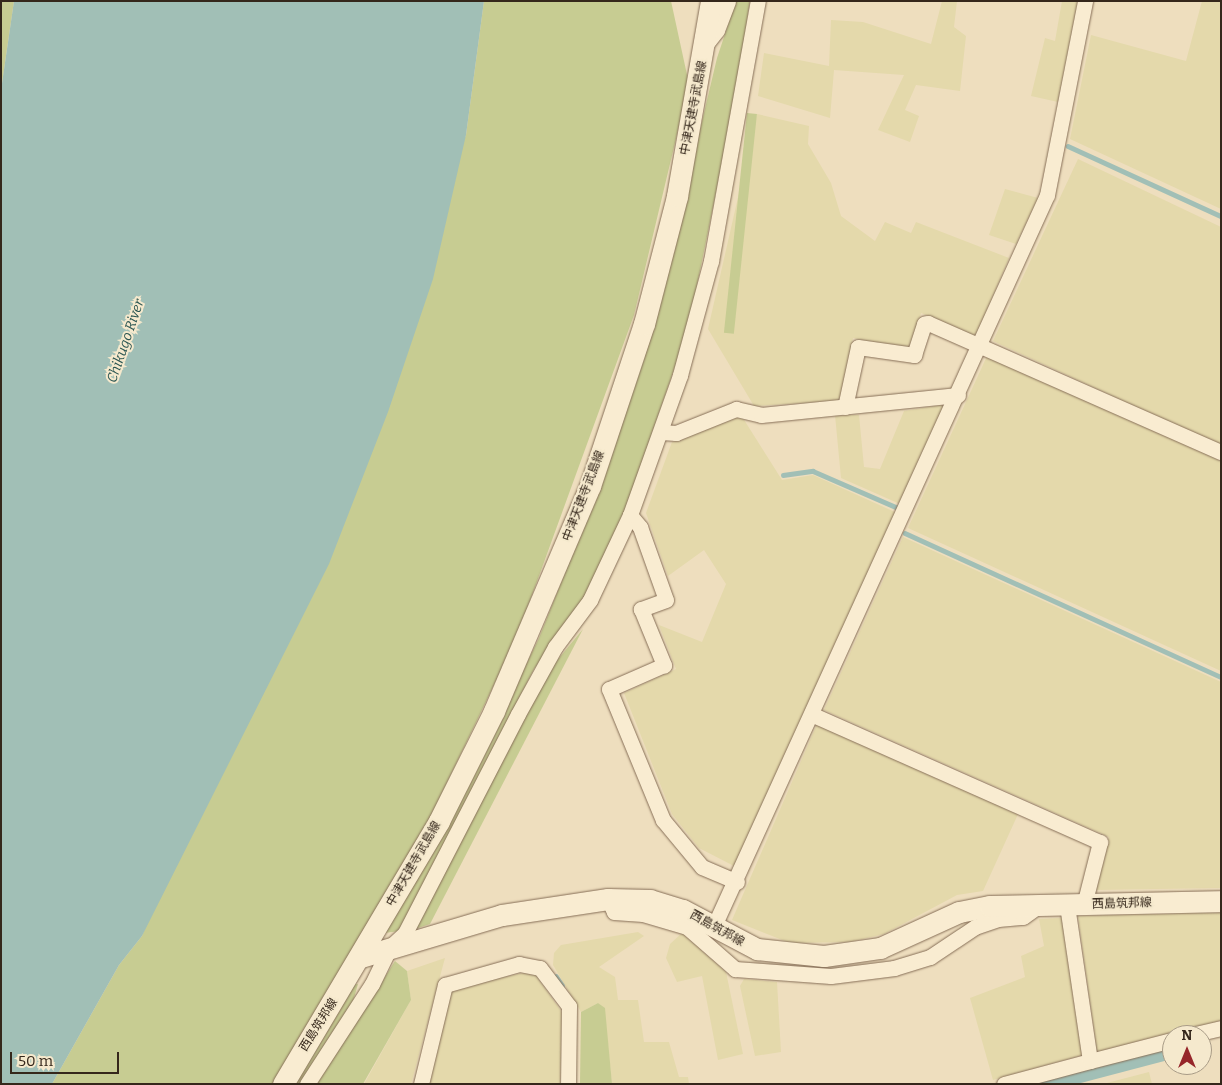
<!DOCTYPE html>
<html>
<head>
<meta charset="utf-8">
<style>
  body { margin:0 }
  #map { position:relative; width:1222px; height:1085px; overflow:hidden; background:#eedebe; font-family:Bitter,"Noto Sans JP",serif }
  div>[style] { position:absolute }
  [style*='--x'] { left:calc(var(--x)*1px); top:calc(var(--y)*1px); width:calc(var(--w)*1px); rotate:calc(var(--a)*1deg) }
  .farmland>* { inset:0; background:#e4d9ab }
  .green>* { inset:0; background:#c7cc92; transform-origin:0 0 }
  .water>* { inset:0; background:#a1bfb6 }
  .stream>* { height:4.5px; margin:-2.25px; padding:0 2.25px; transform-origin:2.25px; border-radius:2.25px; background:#a1bfb6 }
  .roads { filter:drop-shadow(0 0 1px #866e57) drop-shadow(0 0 1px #866e57) }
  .street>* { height:15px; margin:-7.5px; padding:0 7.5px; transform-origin:7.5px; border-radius:7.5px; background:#f9ecd1 }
  .secondary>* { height:21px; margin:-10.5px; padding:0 10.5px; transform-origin:10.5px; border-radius:10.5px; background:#f9ecd1 }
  span { translate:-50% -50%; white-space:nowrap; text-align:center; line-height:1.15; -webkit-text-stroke:4px #f5e9cd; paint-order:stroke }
  .street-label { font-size:12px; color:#35271b }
  .water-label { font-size:14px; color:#2a5551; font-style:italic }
  .frame { position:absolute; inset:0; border:2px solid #35271b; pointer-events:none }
  .north { position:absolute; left:1162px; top:1025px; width:50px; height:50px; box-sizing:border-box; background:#f5e9cd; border:1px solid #a89b86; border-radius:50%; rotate:0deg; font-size:14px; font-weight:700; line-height:20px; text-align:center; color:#35271b }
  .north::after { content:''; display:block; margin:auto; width:18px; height:22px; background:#96262a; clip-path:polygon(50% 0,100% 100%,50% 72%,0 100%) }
  .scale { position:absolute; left:10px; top:1052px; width:109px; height:22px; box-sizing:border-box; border:2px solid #35271b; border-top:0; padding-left:6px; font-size:15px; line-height:18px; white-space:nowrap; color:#35271b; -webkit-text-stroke:4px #f5e9cd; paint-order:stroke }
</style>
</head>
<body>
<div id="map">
  <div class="farmland">
    <div style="clip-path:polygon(942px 1px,957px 1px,954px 27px,966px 36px,960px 91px,916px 85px,905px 110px,919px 116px,910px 142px,878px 130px,904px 75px,834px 70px,830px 118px,758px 96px,764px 53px,829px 66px,831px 20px,863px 22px,931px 44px)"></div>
    <div style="clip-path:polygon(1062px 1px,1078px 1px,1058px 102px,1031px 96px,1045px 38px,1055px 41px)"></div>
    <div style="clip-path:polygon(1202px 1px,1221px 1px,1221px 209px,1070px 139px,1091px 35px,1186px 61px)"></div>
    <div style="clip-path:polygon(757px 114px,809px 126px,808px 144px,831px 183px,841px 216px,875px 241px,885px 222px,911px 233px,916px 222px,1009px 258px,976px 336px,921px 313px,911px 351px,853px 338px,840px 401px,754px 406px,708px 329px)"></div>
    <div style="clip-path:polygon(1078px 159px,1221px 227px,1221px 446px,993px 341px)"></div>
    <div style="clip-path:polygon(1005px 189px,1038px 198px,1016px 244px,989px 235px)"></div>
    <div style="clip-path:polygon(988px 354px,1221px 461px,1221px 671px,908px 528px)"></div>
    <div style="clip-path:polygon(946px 404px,900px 504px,841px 478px,835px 415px,859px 415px,864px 467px,880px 469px,904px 411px)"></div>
    <div style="clip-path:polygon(741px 415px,782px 480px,813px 475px,897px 513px,734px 866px,699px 848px,672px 814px,624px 693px,676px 669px,659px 625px,702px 642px,726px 584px,704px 550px,668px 576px,646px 513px,672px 442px)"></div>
    <div style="clip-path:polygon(903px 537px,1221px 682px,1221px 888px,1093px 890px,1109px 837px,824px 710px)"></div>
    <div style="clip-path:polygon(818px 722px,1019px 812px,983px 891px,957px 895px,884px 934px,850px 942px,790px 943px,732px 920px)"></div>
    <div style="clip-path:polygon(1221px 912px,1221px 1021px,1097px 1052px,1078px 916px)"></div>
    <div style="clip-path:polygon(1063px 918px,1083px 1055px,993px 1080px,970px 998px,1025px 977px,1021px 956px,1044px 946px,1039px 919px)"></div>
    <div style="clip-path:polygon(638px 932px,644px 936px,599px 967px,615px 977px,618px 1000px,638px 1000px,644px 1042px,669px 1042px,679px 1077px,688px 1077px,689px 1084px,612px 1084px,604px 1008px,598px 1003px,581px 1012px,553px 965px,554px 953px,561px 945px)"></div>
    <div style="clip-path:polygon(682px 933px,726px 972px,743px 1054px,718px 1060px,702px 976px,677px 982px,666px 958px,670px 944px)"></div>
    <div style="clip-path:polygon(445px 958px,411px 1084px,364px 1084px,411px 1000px,407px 971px)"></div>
    <div style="clip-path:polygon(533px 971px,563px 1014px,560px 1084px,427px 1084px,451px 988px)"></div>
    <div style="clip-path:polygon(744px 979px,777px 982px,781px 1052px,755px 1056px,740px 986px)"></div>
    <div style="clip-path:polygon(1149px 1072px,1152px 1084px,1103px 1084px)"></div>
  </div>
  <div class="green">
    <div style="clip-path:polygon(1px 1px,14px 1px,1px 90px)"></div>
    <div style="clip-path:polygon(484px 1px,671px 1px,689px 84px,634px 315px,516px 639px,429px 820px,273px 1084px,52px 1084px,119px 965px,142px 936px,466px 135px)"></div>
    <div style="clip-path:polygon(736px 1px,750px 1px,734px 105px,688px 329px,624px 514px,586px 599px,534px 669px,400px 931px,384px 933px,448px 824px,539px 638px,598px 490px,654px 324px,717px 58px)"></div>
    <div style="left:747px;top:113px;width:10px;height:221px;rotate:6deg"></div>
    <div style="clip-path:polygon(583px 629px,430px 924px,412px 930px,545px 675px)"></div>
    <div style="clip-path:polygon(395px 961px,407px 971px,411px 1000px,363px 1084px,317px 1084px)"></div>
    <div style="clip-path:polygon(358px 984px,351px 1008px,303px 1084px,291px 1084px,352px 985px)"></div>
    <div style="clip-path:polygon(598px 1003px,605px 1008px,612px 1084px,580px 1084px,581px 1012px)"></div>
  </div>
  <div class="water">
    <div style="clip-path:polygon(14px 1px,484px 1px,466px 135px,433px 279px,388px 412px,329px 564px,142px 936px,119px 965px,52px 1084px,1px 1084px,1px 90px)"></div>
    <div style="clip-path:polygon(1172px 1048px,1172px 1059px,1077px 1084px,1034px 1084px)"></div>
  </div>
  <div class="stream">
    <div style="--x:1068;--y:146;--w:168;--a:24.6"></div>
    <div style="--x:783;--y:475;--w:30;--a:-8"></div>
    <div style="--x:813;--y:471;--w:93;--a:23.5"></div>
    <div style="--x:905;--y:533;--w:347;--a:24.5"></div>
    <div style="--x:556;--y:976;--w:11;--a:56"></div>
  </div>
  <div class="roads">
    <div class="street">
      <div style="--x:707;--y:43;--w:16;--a:-52"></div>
      <div style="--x:717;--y:30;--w:31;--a:-69"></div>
      <div style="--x:845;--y:407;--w:61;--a:-77.8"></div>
      <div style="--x:858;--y:347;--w:57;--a:8.1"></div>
      <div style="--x:914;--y:355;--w:33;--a:-72"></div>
      <div style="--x:924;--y:324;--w:4;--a:-14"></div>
      <div style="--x:928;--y:323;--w:320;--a:23.8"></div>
      <div style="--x:661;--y:432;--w:15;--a:4"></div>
      <div style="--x:676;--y:433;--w:65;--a:-21.8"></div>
      <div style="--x:736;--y:409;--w:26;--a:13"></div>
      <div style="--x:761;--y:415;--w:198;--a:-5.8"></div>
      <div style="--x:630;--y:515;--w:16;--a:50"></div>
      <div style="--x:640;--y:527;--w:77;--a:70.4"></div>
      <div style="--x:666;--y:600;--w:27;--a:160"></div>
      <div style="--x:641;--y:609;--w:61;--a:67.7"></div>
      <div style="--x:664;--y:665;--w:60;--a:156.4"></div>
      <div style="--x:609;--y:689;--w:142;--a:67.6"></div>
      <div style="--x:663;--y:820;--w:61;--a:50.3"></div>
      <div style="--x:702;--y:867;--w:38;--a:23"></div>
      <div style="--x:813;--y:715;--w:314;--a:23.9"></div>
      <div style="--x:1100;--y:842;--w:65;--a:104.3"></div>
      <div style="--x:608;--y:899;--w:14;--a:65"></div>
      <div style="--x:614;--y:912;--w:29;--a:4"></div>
      <div style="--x:643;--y:914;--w:46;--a:16.5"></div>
      <div style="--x:687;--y:927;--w:64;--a:41.2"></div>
      <div style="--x:735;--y:969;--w:96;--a:4.2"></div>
      <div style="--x:831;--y:976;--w:64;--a:-7.2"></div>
      <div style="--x:894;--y:968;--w:38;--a:-17"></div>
      <div style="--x:930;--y:957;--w:54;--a:-33.7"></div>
      <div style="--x:975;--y:927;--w:24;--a:-19"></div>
      <div style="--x:998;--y:919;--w:25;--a:-5"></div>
      <div style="--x:1023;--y:917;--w:19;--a:-36"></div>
      <div style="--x:714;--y:926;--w:803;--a:-65.51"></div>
      <div style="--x:1047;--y:195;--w:198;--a:-78.9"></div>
      <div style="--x:1191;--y:1035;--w:31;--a:-13"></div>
      <div style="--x:1090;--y:1061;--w:85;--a:-14.4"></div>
      <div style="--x:307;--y:1084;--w:119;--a:-57"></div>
      <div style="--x:372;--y:984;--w:41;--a:-64.1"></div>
      <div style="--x:390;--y:947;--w:21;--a:-43"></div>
      <div style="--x:405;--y:933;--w:246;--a:-62.7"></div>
      <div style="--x:518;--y:714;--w:77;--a:-61.1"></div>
      <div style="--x:555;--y:647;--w:59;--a:-53.3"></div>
      <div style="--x:590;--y:600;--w:94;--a:-64.8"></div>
      <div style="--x:630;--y:515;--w:149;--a:-70.3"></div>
      <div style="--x:680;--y:375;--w:118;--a:-74.8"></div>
      <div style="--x:711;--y:261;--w:264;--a:-79.8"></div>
      <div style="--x:421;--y:1084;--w:102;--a:-76.4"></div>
      <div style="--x:445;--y:985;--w:77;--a:-15.8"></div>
      <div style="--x:519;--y:964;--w:21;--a:11"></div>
      <div style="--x:540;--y:968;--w:48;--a:52.7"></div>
      <div style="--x:569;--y:1006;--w:78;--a:90.7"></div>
      <div style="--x:1004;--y:1084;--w:89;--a:-15"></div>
      <div style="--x:1090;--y:1061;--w:158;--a:-98.4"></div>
    </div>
    <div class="secondary">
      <div style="--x:361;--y:957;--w:147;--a:-16.6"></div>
      <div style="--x:502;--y:915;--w:107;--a:-8.6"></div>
      <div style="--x:608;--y:899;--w:42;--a:1.4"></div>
      <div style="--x:650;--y:900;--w:34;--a:17"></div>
      <div style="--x:683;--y:910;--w:84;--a:27.8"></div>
      <div style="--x:757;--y:949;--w:67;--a:6"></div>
      <div style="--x:824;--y:956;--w:57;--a:-8.1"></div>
      <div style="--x:880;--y:948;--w:87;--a:-24.5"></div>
      <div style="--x:959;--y:912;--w:32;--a:-11"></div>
      <div style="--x:990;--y:906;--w:231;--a:-1.2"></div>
      <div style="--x:283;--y:1084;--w:306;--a:-59.3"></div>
      <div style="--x:439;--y:821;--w:123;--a:-63.4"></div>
      <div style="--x:494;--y:711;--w:245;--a:-66.9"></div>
      <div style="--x:590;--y:486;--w:171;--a:-71.6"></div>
      <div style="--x:644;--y:324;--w:132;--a:-75.5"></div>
      <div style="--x:677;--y:196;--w:198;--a:-80.1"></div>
    </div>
  </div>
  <div class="street-label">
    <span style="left:694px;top:108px;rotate:-79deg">中津天建寺武島線</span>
    <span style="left:584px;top:496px;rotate:-69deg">中津天建寺武島線</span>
    <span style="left:414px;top:864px;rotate:-60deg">中津天建寺武島線</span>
    <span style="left:1122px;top:904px;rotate:-2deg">西島筑邦線</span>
    <span style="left:717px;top:929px;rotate:29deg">西島筑邦線</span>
    <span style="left:319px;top:1025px;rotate:-58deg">西島筑邦線</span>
  </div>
  <div class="water-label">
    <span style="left:126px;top:341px;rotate:-71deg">Chikugo River</span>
  </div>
  <div class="frame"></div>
  <div class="north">N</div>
  <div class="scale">50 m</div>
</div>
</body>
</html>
